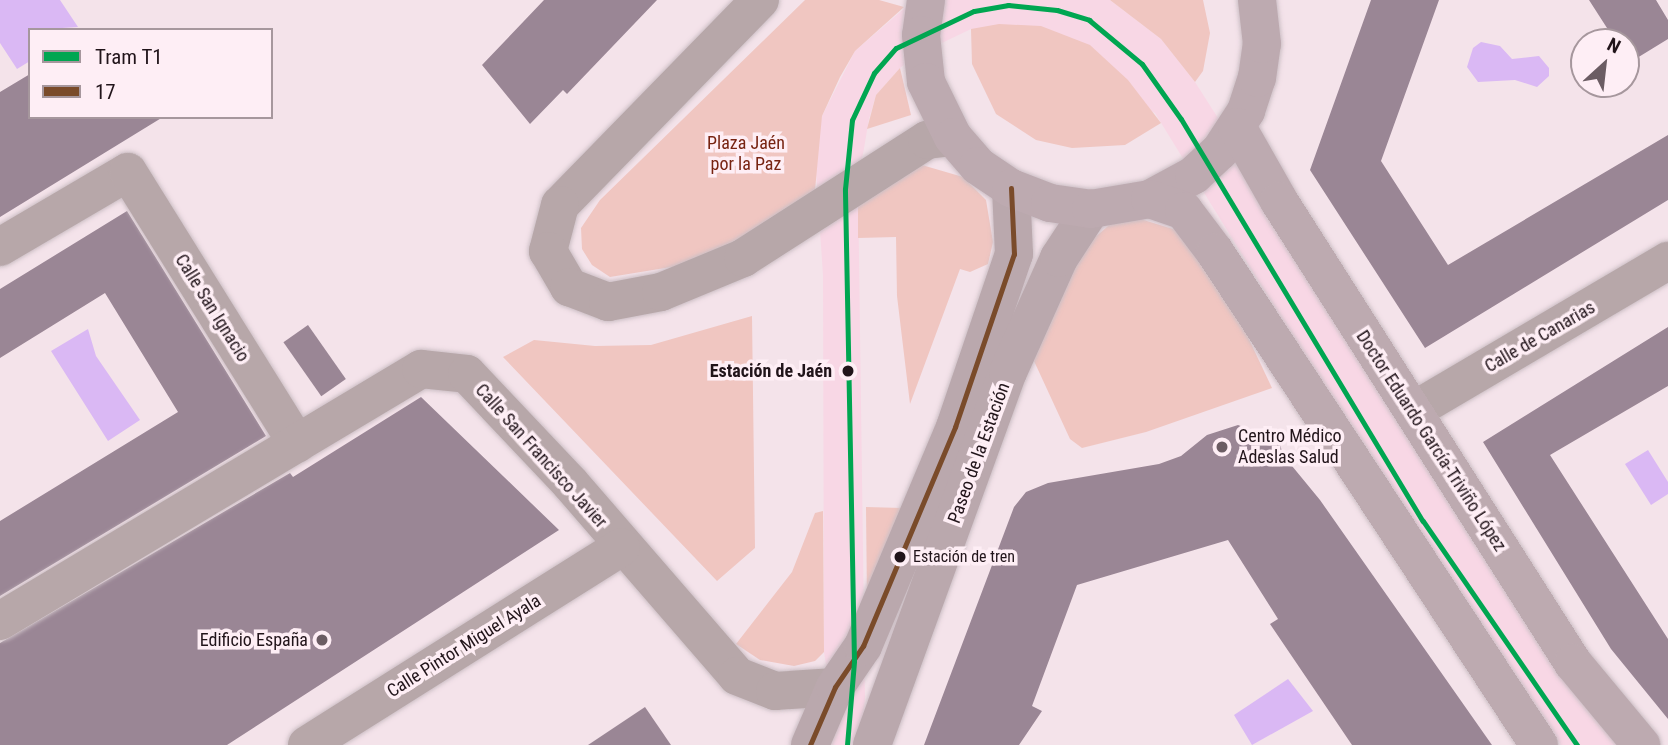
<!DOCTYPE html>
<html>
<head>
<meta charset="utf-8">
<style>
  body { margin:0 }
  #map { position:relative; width:1668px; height:745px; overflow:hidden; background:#f4e3ea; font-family:"Roboto Condensed",sans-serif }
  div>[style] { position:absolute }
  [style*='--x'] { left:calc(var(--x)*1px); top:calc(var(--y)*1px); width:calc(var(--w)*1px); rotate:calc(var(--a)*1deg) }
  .built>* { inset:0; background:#f8d7e5 }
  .green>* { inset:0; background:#f0c6c1 }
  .water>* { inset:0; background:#dab8f4 }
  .building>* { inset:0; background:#9a8695; transform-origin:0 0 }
  .roads { filter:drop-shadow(0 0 2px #ccbfc5) drop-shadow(0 0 2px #ccbfc5) }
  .street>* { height:38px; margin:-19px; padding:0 19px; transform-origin:19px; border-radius:19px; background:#b7a7a9 }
  .primary>* { height:38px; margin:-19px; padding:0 19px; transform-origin:19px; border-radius:19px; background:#baa8ad }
  .highway>* { height:38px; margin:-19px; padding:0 19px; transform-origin:19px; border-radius:19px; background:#bdaab0 }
  .bus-1>* { height:5px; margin:-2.5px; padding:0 2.5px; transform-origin:2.5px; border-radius:2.5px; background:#7a4b2a }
  .tram-1>* { height:5px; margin:-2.5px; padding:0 2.5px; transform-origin:2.5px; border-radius:2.5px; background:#00a651 }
  .dots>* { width:19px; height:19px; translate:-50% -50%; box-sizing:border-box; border:4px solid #feeef5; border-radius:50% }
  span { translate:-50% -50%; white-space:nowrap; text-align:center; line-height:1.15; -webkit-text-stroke:7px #feeef5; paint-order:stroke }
  .bus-label { font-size:16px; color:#21141a }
  .left { translate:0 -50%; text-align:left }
  .park-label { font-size:18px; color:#772311 }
  .street-label { font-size:18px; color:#21141a }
  .stop-label { font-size:18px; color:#21141a; font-weight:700 }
  .right { translate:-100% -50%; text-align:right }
  .poi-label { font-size:18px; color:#21141a }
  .legend { position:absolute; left:28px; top:28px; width:245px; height:91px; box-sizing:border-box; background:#feeef5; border:2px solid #a6979d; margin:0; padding:9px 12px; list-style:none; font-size:21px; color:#21141a }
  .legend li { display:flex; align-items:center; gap:14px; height:35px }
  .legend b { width:35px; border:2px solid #a6979d }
  .north { position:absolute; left:1570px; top:28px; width:70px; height:70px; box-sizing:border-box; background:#feeef5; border:2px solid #a6979d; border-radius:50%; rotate:27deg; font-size:19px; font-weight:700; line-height:28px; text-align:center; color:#21141a }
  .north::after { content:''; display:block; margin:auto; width:24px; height:32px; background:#6b5c63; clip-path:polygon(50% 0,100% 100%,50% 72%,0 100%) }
</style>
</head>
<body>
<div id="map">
  <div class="built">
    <div style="clip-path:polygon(914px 0,1110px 0,1161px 39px,1195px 82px,1618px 745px,1561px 745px,1411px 529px,1155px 113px,971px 29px,921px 53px,900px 68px,876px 95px,869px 119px,858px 183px,865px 698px,861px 745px,824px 745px,832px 702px,824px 652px,823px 275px,815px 157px,822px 116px,855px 51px)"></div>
  </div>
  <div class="green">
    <div style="clip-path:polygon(805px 0,879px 0,904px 7px,855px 51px,840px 77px,822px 116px,815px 190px,702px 262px,610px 277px,592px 265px,582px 249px,581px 228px,600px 200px)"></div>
    <div style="clip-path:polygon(1110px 0,1203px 0,1210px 33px,1203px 71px,1195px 82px,1161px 39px)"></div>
    <div style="clip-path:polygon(999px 24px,1041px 26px,1090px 45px,1128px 80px,1161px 123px,1125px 145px,1072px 148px,1036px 140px,996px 114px,972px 64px,971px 29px)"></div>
    <div style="clip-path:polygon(900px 68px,911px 115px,867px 129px,876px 95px)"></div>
    <div style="clip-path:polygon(915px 163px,963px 177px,986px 200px,993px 242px,988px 264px,970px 272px,960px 269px,910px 404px,897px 296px,896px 237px,858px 238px,858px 183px)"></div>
    <div style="clip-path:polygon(1137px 218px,1186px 233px,1237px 314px,1272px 388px,1146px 432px,1082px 448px,1070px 439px,1034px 361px,1057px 294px,1093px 239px,1115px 220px)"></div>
    <div style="clip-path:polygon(752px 316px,755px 548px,717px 581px,503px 357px,534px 340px,595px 346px,651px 345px)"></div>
    <div style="clip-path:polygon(866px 507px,902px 508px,867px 600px)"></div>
    <div style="clip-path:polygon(823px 511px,824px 652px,815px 661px,794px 666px,760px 660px,736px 644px,792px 572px,815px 513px)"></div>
  </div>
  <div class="water">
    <div style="clip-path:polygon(0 0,60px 0,78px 27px,30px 30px,30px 61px,17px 69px,0 43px)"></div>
    <div style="clip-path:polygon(1481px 42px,1500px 46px,1512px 59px,1539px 56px,1549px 68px,1549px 76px,1537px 87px,1515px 80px,1478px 82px,1467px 67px,1473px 48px)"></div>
    <div style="clip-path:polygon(88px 329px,96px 356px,140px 420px,108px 441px,51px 351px)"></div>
    <div style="clip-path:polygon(1648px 450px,1668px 482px,1668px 494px,1651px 505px,1625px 464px)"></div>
    <div style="clip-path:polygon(1288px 679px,1313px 711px,1252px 745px,1234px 715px)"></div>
  </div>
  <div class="building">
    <div style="clip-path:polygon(544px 0,657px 0,567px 94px,563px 90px,530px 124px,482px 65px)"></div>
    <div style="clip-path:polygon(1371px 0,1439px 0,1381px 161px,1448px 265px,1668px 135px,1668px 200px,1425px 348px,1310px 170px)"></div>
    <div style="clip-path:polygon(1589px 0,1656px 0,1668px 20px,1668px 39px,1637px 58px,1626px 58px,1626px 42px,1616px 42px)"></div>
    <div style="clip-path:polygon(30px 74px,30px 117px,163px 117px,0 217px,0 92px)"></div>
    <div style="clip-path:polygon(127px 211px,266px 436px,0 596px,0 521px,178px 412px,105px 293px,0 358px,0 289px)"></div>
    <div style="left:308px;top:325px;width:66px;height:30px;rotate:55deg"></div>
    <div style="clip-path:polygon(1668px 327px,1668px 386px,1550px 455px,1668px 639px,1668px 719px,1611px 649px,1483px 442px)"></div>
    <div style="clip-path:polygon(421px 397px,559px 530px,227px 745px,0 745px,0 643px,290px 473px,293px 477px)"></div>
    <div style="clip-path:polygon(1238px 425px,1279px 441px,1283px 455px,1320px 500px,1492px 745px,1352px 745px,1270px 624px,1278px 619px,1228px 540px,1077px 585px,1032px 706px,1042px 711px,1019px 745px,924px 745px,1014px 507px,1026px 492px,1048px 483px,1159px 464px,1181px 456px,1207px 435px)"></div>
    <div style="clip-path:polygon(645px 707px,671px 745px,588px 745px)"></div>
  </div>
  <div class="roads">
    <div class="street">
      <div style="--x:760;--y:0;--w:286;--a:134.3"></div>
      <div style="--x:560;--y:205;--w:48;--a:104.6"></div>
      <div style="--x:548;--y:251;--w:42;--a:59.7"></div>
      <div style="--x:569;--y:287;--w:42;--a:21"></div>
      <div style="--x:608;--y:302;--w:54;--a:-10.7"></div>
      <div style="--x:661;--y:292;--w:89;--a:-22.5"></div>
      <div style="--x:743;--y:258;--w:219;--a:-32.7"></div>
      <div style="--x:927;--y:140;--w:26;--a:-7"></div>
      <div style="--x:0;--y:247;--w:148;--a:-30.4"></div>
      <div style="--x:128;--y:172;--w:320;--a:58.1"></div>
      <div style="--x:1413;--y:411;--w:296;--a:-30.5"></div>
      <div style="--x:0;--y:621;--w:491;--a:-30.9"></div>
      <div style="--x:421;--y:369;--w:46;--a:6.2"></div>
      <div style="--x:467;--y:374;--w:150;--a:46.6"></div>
      <div style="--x:570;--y:483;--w:255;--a:49.1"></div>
      <div style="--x:737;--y:676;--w:41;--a:21.5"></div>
      <div style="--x:775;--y:691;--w:60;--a:-3.8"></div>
      <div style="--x:307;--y:745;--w:371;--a:-32.2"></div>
    </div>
    <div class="primary">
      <div style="--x:810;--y:745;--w:63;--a:-66.7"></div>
      <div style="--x:835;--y:687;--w:50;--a:-55.7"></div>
      <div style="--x:863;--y:646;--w:238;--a:-67.2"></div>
      <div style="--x:955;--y:427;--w:183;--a:-71.2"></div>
      <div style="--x:1014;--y:254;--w:66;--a:-92.6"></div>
      <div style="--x:872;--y:745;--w:397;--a:-70"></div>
      <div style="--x:1008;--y:372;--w:125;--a:-65.9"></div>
      <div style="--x:1059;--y:258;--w:59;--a:-56.9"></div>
    </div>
    <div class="highway">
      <div style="--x:926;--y:0;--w:35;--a:98"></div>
      <div style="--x:921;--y:35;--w:47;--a:83.9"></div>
      <div style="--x:926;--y:82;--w:61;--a:63.9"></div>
      <div style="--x:953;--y:137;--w:38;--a:49"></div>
      <div style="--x:978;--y:166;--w:40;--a:34"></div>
      <div style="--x:1011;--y:188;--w:42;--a:21"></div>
      <div style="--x:1050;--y:203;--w:41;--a:8.3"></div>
      <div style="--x:1091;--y:209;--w:60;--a:-9.6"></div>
      <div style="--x:1150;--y:199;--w:50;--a:-28.6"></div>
      <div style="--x:1194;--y:175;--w:35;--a:-43"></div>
      <div style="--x:1220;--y:151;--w:48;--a:-57"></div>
      <div style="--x:1246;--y:111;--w:35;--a:-72"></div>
      <div style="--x:1257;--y:78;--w:34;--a:-82"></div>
      <div style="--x:1262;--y:44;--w:44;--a:-96.5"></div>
      <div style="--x:1237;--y:127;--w:85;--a:60.4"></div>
      <div style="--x:1279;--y:201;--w:548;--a:57.53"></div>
      <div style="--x:1573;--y:663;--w:107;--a:50.3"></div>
      <div style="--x:1150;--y:199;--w:36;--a:19"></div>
      <div style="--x:1184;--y:211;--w:51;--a:52.9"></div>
      <div style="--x:1215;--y:252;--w:590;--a:56.69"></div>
    </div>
  </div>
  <div class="bus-1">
    <div style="--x:810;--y:745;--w:63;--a:-66.7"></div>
    <div style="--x:835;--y:687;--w:50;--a:-55.7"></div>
    <div style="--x:863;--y:646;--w:238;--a:-67.2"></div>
    <div style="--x:955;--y:427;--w:183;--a:-71.2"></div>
    <div style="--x:1014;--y:254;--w:66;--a:-92.6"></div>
  </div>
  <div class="tram-1">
    <div style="--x:847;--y:745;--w:84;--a:-85.2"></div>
    <div style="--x:854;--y:661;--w:472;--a:-91.1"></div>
    <div style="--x:845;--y:189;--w:69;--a:-84.2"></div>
    <div style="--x:852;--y:120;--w:52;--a:-64.9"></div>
    <div style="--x:874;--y:73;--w:33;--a:-49"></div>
    <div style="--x:896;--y:48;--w:86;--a:-25.4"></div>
    <div style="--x:974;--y:11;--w:35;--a:-10"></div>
    <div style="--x:1008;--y:5;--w:49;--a:5.8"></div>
    <div style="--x:1057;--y:10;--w:34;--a:17"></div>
    <div style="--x:1089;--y:20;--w:69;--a:39.7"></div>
    <div style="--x:1142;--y:64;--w:67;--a:54.7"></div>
    <div style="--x:1181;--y:119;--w:469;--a:59"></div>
    <div style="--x:1423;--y:521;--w:272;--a:55.5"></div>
  </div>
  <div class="dots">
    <div style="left:848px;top:371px;background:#21141a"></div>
    <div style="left:1222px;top:447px;background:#6b5c63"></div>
    <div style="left:900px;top:557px;background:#21141a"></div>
    <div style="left:322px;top:640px;background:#6b5c63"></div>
  </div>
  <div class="bus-label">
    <span class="left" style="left:913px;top:557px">Estación de tren</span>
  </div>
  <div class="park-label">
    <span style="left:746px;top:154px">Plaza Jaén<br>por la Paz</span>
  </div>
  <div class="street-label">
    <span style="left:212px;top:308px;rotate:58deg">Calle San Ignacio</span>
    <span style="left:1540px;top:337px;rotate:-30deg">Calle de Canarias</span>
    <span style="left:1431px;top:441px;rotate:57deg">Doctor Eduardo García-Triviño López</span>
    <span style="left:979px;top:453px;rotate:-70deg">Paseo de la Estación</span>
    <span style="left:541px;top:456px;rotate:48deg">Calle San Francisco Javier</span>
    <span style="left:464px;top:646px;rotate:-32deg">Calle Pintor Miguel Ayala</span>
  </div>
  <div class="stop-label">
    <span class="right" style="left:832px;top:371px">Estación de Jaén</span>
  </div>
  <div class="poi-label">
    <span class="left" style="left:1238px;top:447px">Centro Médico<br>Adeslas Salud</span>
    <span class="right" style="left:308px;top:640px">Edificio España</span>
  </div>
  <ul class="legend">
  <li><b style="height:9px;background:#00a651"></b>Tram T1</li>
  <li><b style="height:9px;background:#7a4b2a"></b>17</li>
  </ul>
  <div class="north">N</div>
</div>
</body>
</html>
